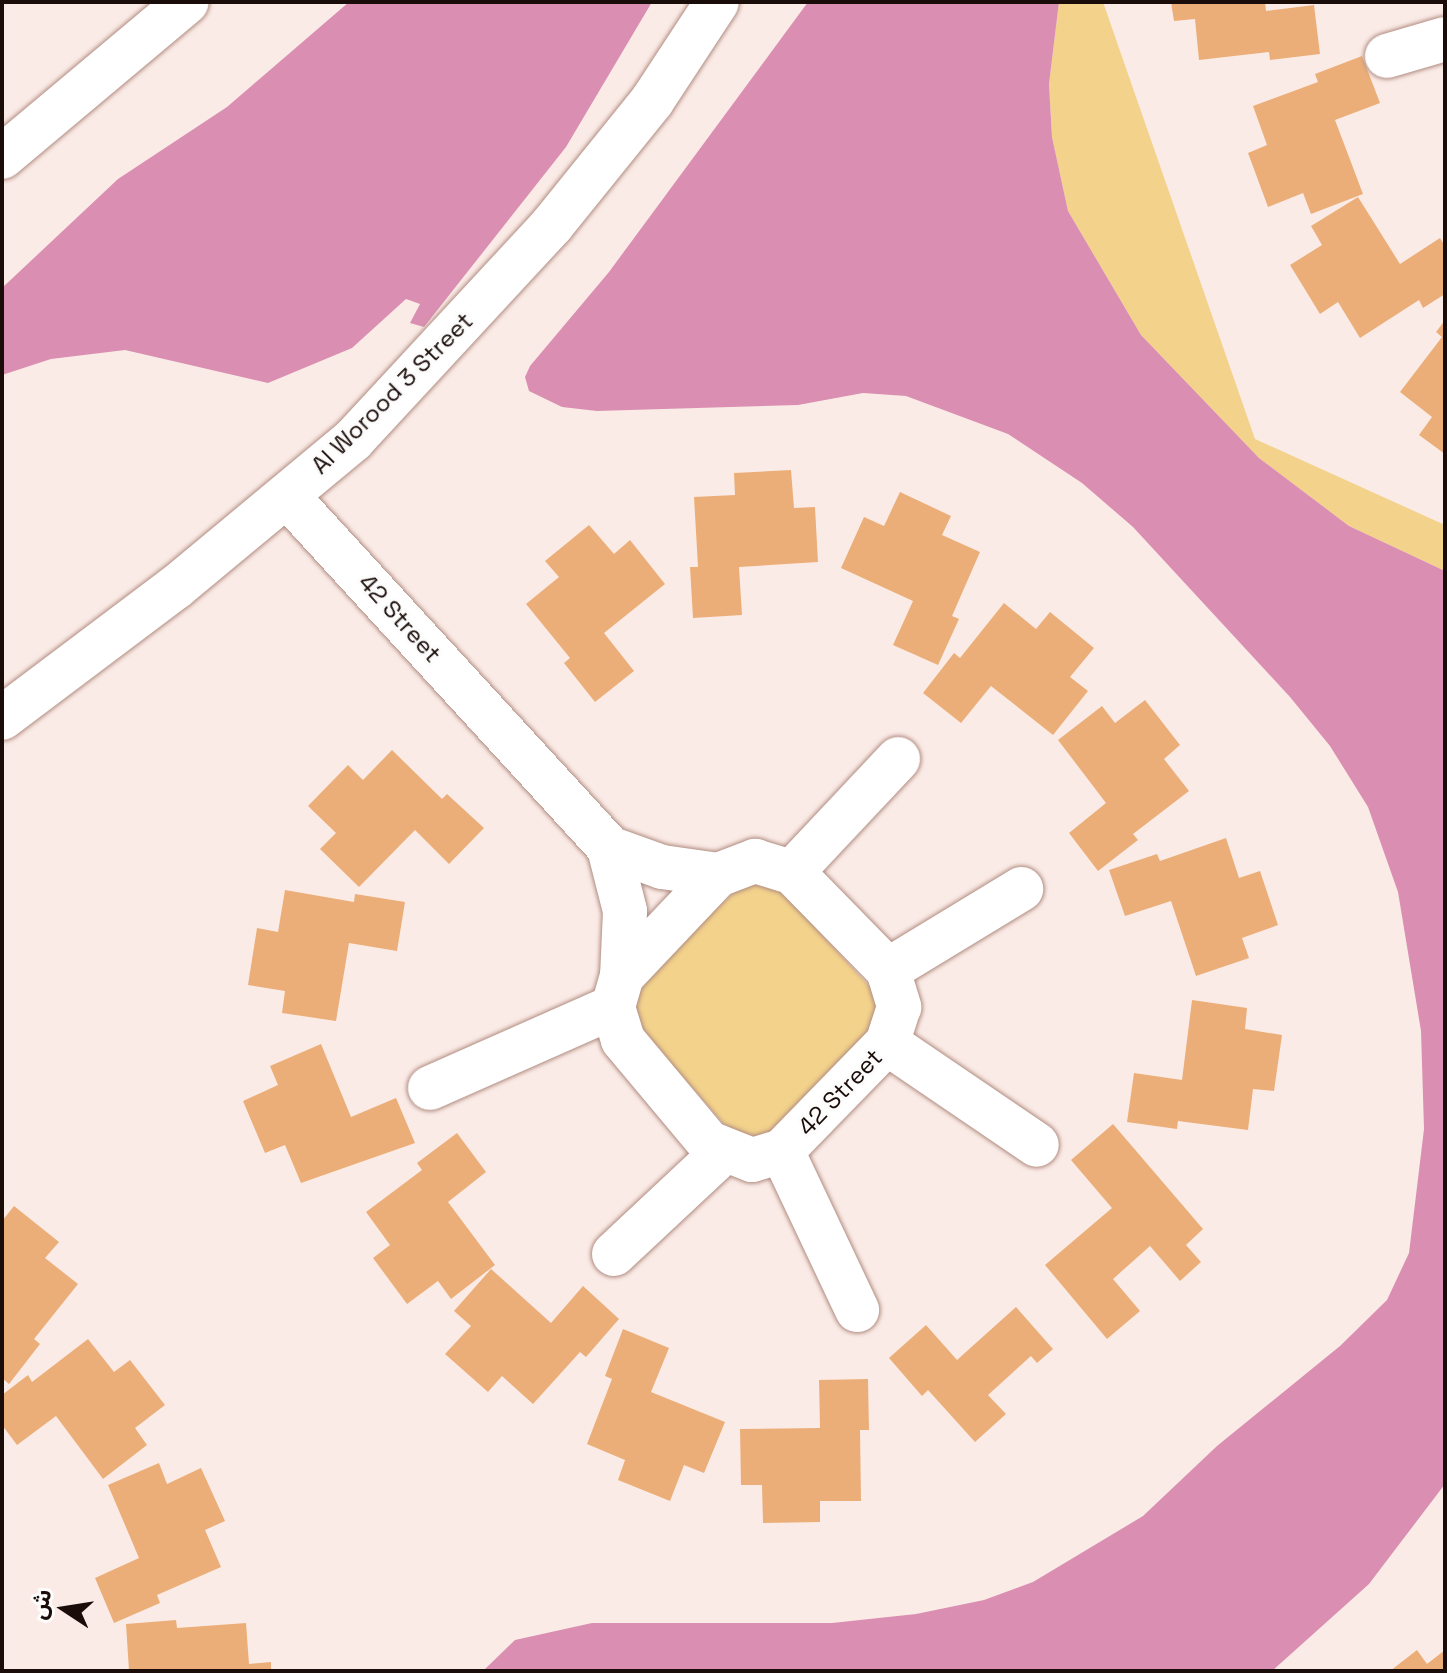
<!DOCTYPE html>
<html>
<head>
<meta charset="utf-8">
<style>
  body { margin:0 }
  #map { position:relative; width:1447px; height:1673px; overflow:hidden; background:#fbebe6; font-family:"Space Grotesk","Noto Sans Arabic",sans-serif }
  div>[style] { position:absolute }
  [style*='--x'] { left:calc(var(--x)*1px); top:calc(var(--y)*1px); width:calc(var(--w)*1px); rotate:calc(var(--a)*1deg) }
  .green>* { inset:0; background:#f3d28b }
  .water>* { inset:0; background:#da8fb2 }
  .building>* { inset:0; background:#ecae78 }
  .roads { filter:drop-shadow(0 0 2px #b08c81) drop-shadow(0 0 2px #b08c81) }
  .minor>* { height:44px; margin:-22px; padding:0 22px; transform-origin:22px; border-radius:22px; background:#fff }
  span { translate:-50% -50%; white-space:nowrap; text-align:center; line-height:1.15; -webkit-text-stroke:6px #fcfcfc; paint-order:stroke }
  .street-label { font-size:24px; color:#1a0d09 }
  .frame { position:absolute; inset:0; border:4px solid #1a0d09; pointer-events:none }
  .north { position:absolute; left:24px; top:1569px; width:80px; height:80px; -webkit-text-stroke:6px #fcfcfc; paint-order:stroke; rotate:282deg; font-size:22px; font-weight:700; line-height:32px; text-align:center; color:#1a0d09 }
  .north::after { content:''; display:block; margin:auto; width:28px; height:36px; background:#1a0d09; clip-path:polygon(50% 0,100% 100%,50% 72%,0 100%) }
</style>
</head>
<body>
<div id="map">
  <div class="green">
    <div style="clip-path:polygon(1059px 2px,1103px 2px,1255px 439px,1445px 525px,1445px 571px,1349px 526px,1259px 458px,1141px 335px,1068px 211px,1052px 137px,1049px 84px)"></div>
    <div style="clip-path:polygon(752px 883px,770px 884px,786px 896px,872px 989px,878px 1005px,877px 1023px,772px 1131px,755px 1136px,737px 1134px,722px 1122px,631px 1017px,640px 978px,737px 890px)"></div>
  </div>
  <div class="water">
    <div style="clip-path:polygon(349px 2px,652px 2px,566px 147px,424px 327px,410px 323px,420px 304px,406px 299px,352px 348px,268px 383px,125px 350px,51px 359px,2px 375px,2px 288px,118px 179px,227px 107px)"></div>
    <div style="clip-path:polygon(808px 2px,1059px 2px,1049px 84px,1052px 137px,1068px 211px,1141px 335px,1259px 458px,1349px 526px,1445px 571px,1445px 1484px,1369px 1584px,1272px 1671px,483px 1671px,515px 1640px,592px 1623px,832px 1623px,916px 1614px,984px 1600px,1033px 1582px,1143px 1516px,1217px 1446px,1340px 1346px,1387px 1300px,1409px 1253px,1424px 1129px,1421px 1031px,1398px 892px,1368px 807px,1330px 746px,1290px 697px,1133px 527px,1082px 483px,1008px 434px,906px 396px,863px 393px,798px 405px,597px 411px,562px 407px,529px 391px,525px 377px,530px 366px,609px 272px)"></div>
  </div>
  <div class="building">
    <div style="clip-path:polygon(1171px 2px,1265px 2px,1266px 11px,1314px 5px,1320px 54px,1270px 60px,1269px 52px,1199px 60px,1195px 19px,1174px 21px)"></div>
    <div style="clip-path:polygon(1362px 56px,1380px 103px,1335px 120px,1363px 194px,1311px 214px,1303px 193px,1268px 207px,1248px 153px,1267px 145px,1253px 106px,1318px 82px,1315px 74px)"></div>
    <div style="clip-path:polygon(1358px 197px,1400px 264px,1440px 238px,1445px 246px,1445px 294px,1423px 308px,1419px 300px,1360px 338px,1338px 302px,1320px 314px,1290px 265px,1322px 245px,1311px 226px)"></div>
    <div style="clip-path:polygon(1445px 320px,1445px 454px,1419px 435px,1432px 417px,1400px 392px,1442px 337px,1436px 332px)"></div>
    <div style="clip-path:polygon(791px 470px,794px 508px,815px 507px,818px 562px,739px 567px,742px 615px,693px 618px,690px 567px,698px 567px,694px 497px,735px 495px,734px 473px)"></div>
    <div style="clip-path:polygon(900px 492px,951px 516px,942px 535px,980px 552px,952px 616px,959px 619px,938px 665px,893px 645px,913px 601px,841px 568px,864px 517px,884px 526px)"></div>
    <div style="clip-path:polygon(589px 525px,614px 554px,630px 540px,665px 584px,604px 633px,634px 671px,595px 702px,564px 663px,570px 658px,526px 604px,559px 577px,545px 561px)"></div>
    <div style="clip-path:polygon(1004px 603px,1036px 629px,1050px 612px,1094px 648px,1070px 677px,1088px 691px,1053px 735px,991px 686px,961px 723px,923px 693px,954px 653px,960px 658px)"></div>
    <div style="clip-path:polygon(1145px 700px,1180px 745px,1164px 759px,1189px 791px,1133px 834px,1138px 840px,1098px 871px,1069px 833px,1106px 803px,1058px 740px,1102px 706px,1115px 723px)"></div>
    <div style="clip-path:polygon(392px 750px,442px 799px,447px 794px,484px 828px,449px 864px,415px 830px,359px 887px,320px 849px,336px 833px,308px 806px,348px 765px,363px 780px)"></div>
    <div style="clip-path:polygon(1226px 838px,1239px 878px,1260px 871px,1278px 925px,1242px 938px,1249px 958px,1196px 976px,1171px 901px,1125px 916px,1109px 870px,1157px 854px,1160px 861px)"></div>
    <div style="clip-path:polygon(285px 890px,354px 902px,355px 894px,405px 902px,397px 951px,349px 943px,336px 1021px,282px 1013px,285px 991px,248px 985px,257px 928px,278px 932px)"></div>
    <div style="clip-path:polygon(1192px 1000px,1247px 1008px,1245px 1029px,1282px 1035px,1274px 1091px,1253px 1089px,1248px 1130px,1178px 1121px,1177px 1129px,1127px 1122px,1134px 1073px,1182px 1080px)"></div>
    <div style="clip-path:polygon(321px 1044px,351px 1117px,396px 1098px,415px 1143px,301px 1183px,285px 1145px,265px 1153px,243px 1101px,278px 1085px,270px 1066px)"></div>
    <div style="clip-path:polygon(1113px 1124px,1203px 1229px,1186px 1245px,1201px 1262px,1180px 1281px,1150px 1246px,1113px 1279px,1140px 1311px,1107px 1339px,1045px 1265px,1112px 1208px,1071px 1160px)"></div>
    <div style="clip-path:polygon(457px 1133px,486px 1172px,448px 1202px,495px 1265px,451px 1299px,438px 1281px,407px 1304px,373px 1258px,390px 1245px,366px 1212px,422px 1170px,417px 1163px)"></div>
    <div style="clip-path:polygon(14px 1206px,59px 1242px,45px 1258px,78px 1284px,34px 1339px,40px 1344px,9px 1384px,2px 1378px,2px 1221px)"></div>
    <div style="clip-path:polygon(491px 1269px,551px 1323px,583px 1286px,619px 1319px,586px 1357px,580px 1352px,533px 1404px,502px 1376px,488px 1392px,445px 1354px,471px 1326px,454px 1311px)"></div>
    <div style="clip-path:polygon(1016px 1307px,1053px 1349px,1037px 1363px,1031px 1356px,988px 1395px,1006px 1414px,975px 1442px,928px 1390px,922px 1396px,889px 1358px,926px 1325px,957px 1360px)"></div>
    <div style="clip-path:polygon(623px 1329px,669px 1348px,651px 1392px,725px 1422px,704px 1473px,684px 1465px,670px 1501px,618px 1480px,625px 1460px,587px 1444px,612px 1379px,605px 1376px)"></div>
    <div style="clip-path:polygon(88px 1339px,114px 1372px,130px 1360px,165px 1405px,135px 1428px,147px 1445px,103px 1479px,56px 1416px,17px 1445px,2px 1425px,2px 1395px,28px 1375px,32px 1382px)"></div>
    <div style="clip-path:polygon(868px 1379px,869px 1430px,860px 1430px,861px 1501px,820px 1501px,820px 1522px,763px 1523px,762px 1485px,741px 1485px,740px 1429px,820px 1428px,819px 1380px)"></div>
    <div style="clip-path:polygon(159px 1463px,167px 1484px,201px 1468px,225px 1521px,205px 1530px,221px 1567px,157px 1595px,160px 1603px,114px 1623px,95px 1578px,139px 1558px,108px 1485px)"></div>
    <div style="clip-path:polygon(176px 1620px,177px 1628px,246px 1623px,249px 1664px,271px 1662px,271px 1671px,129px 1671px,126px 1624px)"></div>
    <div style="clip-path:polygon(1417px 1650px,1427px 1664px,1445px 1650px,1445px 1671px,1390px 1671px)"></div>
  </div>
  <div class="roads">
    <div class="minor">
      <div style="--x:1387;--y:56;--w:60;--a:-16.3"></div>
      <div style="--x:2;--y:157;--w:241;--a:-40"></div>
      <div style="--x:287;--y:496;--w:477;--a:47.5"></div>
      <div style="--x:609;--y:848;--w:56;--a:19.7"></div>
      <div style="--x:662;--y:867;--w:57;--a:8.1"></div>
      <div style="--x:2;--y:718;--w:218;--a:-37"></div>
      <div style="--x:176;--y:587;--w:230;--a:-39.7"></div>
      <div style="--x:353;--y:440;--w:293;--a:-47.2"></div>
      <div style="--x:552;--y:225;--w:159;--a:-51.1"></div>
      <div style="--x:652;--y:101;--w:118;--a:-56.7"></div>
      <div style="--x:609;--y:848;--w:65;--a:75.7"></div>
      <div style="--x:625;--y:911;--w:65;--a:92.6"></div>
      <div style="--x:755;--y:861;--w:39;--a:17"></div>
      <div style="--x:792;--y:872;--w:137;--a:45.6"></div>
      <div style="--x:888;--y:970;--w:39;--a:73"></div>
      <div style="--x:899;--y:1007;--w:38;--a:108"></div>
      <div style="--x:887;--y:1043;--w:151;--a:134.2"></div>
      <div style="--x:782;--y:1151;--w:31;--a:163"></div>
      <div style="--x:752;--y:1160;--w:46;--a:-158.4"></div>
      <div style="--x:709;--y:1143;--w:134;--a:-129.9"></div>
      <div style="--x:623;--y:1040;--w:34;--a:-107"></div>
      <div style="--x:613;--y:1007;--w:32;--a:-74"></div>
      <div style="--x:622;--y:976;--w:139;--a:-46.5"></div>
      <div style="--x:718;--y:875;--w:40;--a:-21"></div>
      <div style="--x:792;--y:872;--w:155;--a:-46.8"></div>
      <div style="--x:888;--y:970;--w:156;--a:-31.3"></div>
      <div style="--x:887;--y:1043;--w:181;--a:34.2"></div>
      <div style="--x:430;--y:1088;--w:200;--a:-23.9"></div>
      <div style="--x:782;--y:1151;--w:176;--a:64.7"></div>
      <div style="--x:614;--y:1254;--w:148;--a:-43.1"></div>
    </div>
  </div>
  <div class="street-label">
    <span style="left:392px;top:393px;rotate:-45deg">Al Worood 3 Street</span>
    <span style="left:400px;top:618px;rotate:48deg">42 Street</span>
    <span style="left:840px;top:1092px;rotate:-46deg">42 Street</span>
  </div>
  <div class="frame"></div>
  <div class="north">ش</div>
</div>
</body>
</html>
